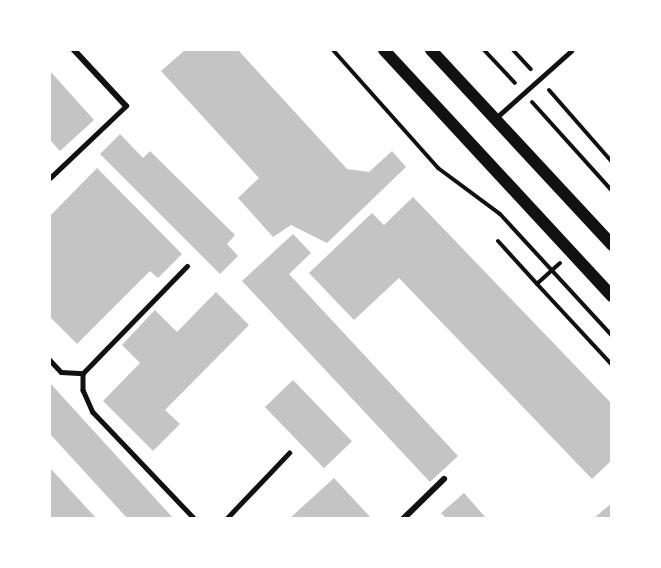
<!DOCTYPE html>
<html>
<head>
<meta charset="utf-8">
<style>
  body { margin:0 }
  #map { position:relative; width:661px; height:568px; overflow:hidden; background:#fff; font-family:"Work Sans",sans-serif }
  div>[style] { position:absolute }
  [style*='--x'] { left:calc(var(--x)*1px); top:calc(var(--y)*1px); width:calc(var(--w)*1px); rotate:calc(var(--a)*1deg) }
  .building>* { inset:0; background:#c4c4c4; transform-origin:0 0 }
  .path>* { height:4px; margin:-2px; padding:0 2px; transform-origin:2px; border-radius:2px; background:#111 }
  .service>* { height:4.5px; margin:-2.25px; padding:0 2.25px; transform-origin:2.25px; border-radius:2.25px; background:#111 }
  .minor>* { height:6px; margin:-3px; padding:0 3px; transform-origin:3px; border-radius:3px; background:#111 }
  .secondary>* { height:12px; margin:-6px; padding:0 6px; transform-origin:6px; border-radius:6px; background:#111 }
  span { translate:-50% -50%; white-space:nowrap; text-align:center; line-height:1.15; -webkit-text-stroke:4.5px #fff; paint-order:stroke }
  .frame { position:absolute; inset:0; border:51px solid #fff; pointer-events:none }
</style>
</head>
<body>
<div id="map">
  <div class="building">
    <div style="clip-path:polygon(185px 50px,238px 50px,347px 169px,369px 172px,392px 151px,406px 167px,327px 243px,291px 225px,273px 237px,238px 198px,259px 178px,161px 71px)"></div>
    <div style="clip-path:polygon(50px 71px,94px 120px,60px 151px,50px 140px)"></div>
    <div style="clip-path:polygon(120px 134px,143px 158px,150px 151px,235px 235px,227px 244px,238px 256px,220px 274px,100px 154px)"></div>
    <div style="clip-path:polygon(97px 168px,182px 254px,158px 278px,150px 271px,77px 344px,50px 317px,50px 216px)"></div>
    <div style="clip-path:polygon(413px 197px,612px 404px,612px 460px,592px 479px,399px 278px,354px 320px,309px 273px,372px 213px,384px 225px)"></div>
    <div style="clip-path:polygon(293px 234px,311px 253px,289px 274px,458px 456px,430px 482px,242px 281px)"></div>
    <div style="clip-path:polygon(216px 292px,249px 325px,165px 410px,180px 424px,153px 451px,103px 401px,140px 363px,122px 345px,155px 310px,177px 332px)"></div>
    <div style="left:293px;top:380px;width:85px;height:39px;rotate:46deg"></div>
    <div style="clip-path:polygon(50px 383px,173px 518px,127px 518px,50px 434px)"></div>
    <div style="clip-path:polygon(50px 468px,96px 518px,50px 518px)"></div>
    <div style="clip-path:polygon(334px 478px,371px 518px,290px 518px)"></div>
    <div style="clip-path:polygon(464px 493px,486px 518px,446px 518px,441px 513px)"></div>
    <div style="clip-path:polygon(612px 503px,612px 518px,594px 518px)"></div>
  </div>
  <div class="path">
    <div style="--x:333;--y:50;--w:158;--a:48.3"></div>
    <div style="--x:438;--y:168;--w:77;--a:36.6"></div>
    <div style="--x:500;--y:214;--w:166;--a:47.4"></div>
    <div style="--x:484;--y:50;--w:45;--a:46.8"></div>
    <div style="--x:513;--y:50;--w:26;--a:47"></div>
    <div style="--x:549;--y:90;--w:96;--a:48.8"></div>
    <div style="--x:532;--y:102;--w:120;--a:48"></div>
    <div style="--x:498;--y:241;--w:58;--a:47.8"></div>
    <div style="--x:560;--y:263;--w:31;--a:138"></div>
    <div style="--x:537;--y:284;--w:110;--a:47.2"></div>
  </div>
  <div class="service">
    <div style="--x:497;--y:117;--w:99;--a:-41.7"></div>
    <div style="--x:50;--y:178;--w:105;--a:-43.5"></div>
    <div style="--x:50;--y:360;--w:16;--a:47"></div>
    <div style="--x:61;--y:372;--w:22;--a:3"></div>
    <div style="--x:83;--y:373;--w:149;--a:-45.8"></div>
    <div style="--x:83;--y:373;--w:17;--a:90"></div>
    <div style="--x:83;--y:390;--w:24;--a:66"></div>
    <div style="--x:93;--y:412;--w:146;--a:46.4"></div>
    <div style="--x:227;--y:518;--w:90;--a:-46.4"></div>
  </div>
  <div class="minor">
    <div style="--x:74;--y:50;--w:76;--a:47.1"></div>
    <div style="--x:404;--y:518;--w:56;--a:-44.3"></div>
  </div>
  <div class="secondary">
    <div style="--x:384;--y:50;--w:335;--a:47.2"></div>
    <div style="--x:431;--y:50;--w:266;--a:47.1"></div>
  </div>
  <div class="frame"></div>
</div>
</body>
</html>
